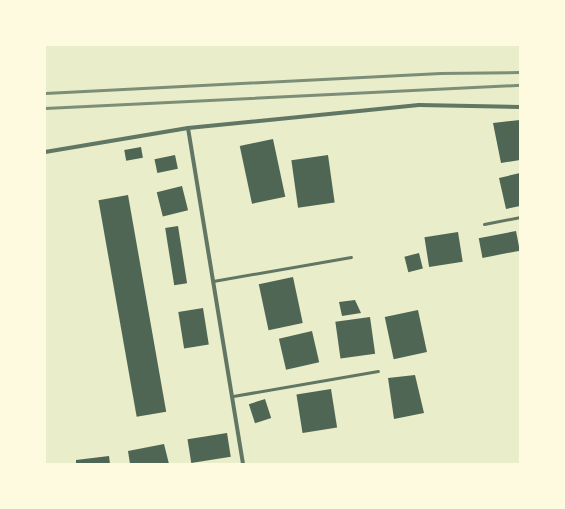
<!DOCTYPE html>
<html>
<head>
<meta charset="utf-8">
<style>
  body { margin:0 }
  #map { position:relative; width:565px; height:509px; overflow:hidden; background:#e9edc9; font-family:"PT Sans Narrow",sans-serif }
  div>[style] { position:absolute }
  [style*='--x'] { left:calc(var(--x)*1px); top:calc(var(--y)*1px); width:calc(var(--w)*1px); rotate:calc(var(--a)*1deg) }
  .building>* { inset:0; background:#4f6655; transform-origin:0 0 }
  .service>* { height:3px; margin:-1.5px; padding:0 1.5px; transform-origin:1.5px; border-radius:1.5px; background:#617663 }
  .minor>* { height:4px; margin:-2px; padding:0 2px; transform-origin:2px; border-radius:2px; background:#617663 }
  .rail>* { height:3px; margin:-1.5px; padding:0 1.5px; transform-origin:1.5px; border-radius:1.5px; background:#7c8e77 }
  span { translate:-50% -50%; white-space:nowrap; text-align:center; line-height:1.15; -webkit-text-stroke:3px #fefae0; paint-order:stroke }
  .frame { position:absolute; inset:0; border:46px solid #fefae0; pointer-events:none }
</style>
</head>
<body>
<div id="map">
  <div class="building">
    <div style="clip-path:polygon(520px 120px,520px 160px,501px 163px,493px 123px)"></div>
    <div style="left:273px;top:139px;width:59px;height:34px;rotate:78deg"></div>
    <div style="left:141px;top:147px;width:11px;height:17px;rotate:80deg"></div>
    <div style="left:175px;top:155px;width:14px;height:21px;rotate:78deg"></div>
    <div style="left:328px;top:155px;width:48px;height:37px;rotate:82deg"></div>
    <div style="clip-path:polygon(520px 173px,520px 206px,506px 209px,499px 178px)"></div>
    <div style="left:182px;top:186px;width:25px;height:26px;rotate:76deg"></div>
    <div style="left:128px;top:195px;width:220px;height:30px;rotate:80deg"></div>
    <div style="left:178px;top:226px;width:58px;height:13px;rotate:81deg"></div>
    <div style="left:516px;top:231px;width:20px;height:38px;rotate:79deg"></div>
    <div style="left:458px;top:232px;width:30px;height:34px;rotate:81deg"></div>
    <div style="left:419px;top:253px;width:16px;height:15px;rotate:76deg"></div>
    <div style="left:293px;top:277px;width:47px;height:35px;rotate:78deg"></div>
    <div style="clip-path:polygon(355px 300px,361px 313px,342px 316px,339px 302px)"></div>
    <div style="left:203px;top:308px;width:37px;height:25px;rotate:81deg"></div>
    <div style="left:418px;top:310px;width:43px;height:34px;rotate:78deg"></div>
    <div style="left:370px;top:317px;width:37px;height:35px;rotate:82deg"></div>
    <div style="left:312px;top:331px;width:32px;height:34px;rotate:77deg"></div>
    <div style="clip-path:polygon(415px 375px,424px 413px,394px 419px,388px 378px)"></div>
    <div style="left:331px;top:389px;width:39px;height:35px;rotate:81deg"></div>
    <div style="left:265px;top:399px;width:20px;height:17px;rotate:72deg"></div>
    <div style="left:227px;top:433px;width:24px;height:40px;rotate:81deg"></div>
    <div style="clip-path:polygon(164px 444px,169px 464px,130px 464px,128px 451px)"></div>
    <div style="clip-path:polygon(109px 456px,110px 464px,76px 464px,76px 460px)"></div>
  </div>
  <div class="service">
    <div style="--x:484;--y:224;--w:37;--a:-11"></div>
    <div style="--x:213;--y:281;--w:140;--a:-9.9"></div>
    <div style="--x:233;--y:396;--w:147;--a:-9.8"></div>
  </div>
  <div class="minor">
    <div style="--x:188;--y:128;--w:340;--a:80.7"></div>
    <div style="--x:45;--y:152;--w:145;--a:-9.5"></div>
    <div style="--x:188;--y:128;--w:232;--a:-5.7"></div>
    <div style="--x:419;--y:105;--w:101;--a:1.1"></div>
  </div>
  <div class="rail">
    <div style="--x:45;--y:93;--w:396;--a:-2.9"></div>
    <div style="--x:440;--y:73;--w:80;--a:-0.7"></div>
    <div style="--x:45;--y:108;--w:476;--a:-2.8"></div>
  </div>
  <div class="frame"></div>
</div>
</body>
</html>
